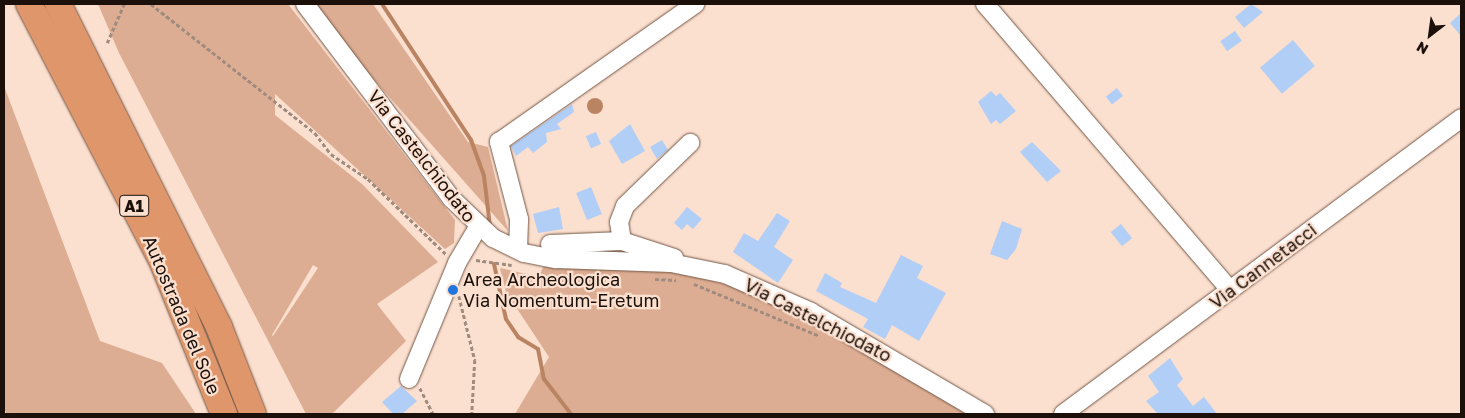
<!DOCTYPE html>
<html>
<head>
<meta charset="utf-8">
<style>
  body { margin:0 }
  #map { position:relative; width:1465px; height:418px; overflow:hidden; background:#fbdfcf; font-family:"Golos Text",sans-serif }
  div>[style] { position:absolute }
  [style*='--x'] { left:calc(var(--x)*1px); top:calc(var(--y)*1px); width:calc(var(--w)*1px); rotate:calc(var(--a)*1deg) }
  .green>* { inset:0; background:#dcad92 }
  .water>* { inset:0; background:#ba8463 }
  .round { border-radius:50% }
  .stream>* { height:4px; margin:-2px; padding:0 2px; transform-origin:2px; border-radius:2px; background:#ba8463 }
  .building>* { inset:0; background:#b1cef7; transform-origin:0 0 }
  .path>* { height:2.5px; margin-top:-1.25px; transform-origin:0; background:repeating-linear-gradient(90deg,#a08b7f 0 4px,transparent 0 6.5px) }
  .roads { filter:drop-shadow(0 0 1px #735645) drop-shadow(0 0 1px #735645) }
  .minor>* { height:18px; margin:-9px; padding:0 9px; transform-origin:9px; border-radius:9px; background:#fff }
  .highway>* { height:26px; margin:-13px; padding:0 13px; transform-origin:13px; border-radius:13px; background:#df966a }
  .dots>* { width:14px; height:14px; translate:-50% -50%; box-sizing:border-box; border:2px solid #fbdfcf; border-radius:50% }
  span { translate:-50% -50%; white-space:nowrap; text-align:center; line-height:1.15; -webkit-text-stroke:4.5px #fbdfcf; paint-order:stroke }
  .shield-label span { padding:1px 4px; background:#fbdfcf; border:1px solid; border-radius:4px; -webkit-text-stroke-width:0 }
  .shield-label { font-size:16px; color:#1c110a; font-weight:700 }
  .street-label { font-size:18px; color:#1c110a }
  .poi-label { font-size:18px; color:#1c110a }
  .left { translate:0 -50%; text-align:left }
  .frame { position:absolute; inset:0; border:5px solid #1c110a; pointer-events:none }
  .north { position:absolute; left:1405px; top:10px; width:50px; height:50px; -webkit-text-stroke:4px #fbdfcf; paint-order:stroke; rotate:210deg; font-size:14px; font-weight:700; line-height:20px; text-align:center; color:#1c110a }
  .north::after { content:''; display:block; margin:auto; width:18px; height:22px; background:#1c110a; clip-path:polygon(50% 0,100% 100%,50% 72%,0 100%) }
</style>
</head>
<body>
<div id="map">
  <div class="green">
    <div style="clip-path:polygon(evenodd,98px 4px,288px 4px,455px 220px,454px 243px,445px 249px,275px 94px,275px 115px,362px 184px,438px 262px,377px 304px,406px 341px,332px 414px,306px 414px,119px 53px,98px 4px,313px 265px,318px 268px,273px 336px,272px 335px,313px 265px)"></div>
    <div style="clip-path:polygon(315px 4px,373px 4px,468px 142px,488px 147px,508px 231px,361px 65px)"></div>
    <div style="clip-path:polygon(4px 86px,100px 341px,162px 363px,196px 414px,7px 414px,4px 409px)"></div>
    <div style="clip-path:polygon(543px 267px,662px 269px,741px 288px,885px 363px,966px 414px,515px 414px,549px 357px,506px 292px,500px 268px,539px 277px)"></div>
  </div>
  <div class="water">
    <div class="round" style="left:587px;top:98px;width:16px;height:16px"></div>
  </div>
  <div class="stream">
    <div style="--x:382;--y:4;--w:163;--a:56.8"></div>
    <div style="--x:471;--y:140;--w:38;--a:70"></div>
    <div style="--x:484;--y:176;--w:50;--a:83.2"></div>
    <div style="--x:494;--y:264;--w:56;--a:77.7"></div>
    <div style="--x:506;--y:319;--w:22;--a:56"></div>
    <div style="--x:518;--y:337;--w:23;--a:31"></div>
    <div style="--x:538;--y:349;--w:31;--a:79"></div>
    <div style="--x:544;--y:379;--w:44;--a:52.4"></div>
  </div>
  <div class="building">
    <div style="clip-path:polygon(1251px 4px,1263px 12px,1244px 28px,1235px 17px)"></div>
    <div style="clip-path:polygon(1461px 13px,1461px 36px,1450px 23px)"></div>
    <div style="left:1235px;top:31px;width:12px;height:18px;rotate:55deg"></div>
    <div style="left:1293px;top:40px;width:34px;height:43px;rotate:50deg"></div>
    <div style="left:1117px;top:88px;width:10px;height:14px;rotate:53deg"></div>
    <div style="clip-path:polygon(991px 91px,996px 96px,1000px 93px,1016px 111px,1000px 124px,996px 120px,991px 124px,978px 102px)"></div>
    <div style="clip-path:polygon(572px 104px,574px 112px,557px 124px,561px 129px,546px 133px,547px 142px,533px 153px,528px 147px,516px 156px,511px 146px)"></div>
    <div style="clip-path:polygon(630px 124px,645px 151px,622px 164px,609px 141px)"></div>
    <div style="left:596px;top:132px;width:13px;height:11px;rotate:67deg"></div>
    <div style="clip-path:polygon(662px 140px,668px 150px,657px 159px,650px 147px)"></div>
    <div style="clip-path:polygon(1032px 142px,1061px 171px,1047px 182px,1020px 152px)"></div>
    <div style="left:591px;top:187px;width:29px;height:16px;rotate:68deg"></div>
    <div style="clip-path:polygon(559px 207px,563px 229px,538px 233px,533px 214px)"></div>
    <div style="clip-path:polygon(687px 207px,702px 219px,693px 229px,687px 224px,682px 230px,674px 223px)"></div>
    <div style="clip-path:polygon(777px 213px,790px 221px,774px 247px,793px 260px,778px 283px,733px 252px,744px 233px,758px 241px)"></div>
    <div style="clip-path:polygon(1002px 221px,1022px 229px,1016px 249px,1007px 260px,990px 254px)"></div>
    <div style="left:1121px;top:224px;width:18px;height:13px;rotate:52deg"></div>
    <div style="clip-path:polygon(901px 255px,923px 266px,917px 278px,946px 293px,919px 341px,892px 325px,885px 339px,863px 327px,868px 319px,816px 291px,825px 273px,842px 283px,840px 287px,876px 303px)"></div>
    <div style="clip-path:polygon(1170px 358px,1183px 379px,1177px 385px,1193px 406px,1204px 397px,1217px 414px,1158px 414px,1146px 401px,1159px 392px,1148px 376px)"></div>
    <div style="clip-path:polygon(401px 386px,417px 401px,402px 414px,393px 414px,382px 402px)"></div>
  </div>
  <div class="path">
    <div style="--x:151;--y:4;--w:209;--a:38.2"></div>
    <div style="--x:315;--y:133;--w:26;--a:53"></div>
    <div style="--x:331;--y:154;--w:45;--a:34"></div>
    <div style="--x:368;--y:179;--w:108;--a:43.9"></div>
    <div style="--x:107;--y:43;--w:43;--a:-66.4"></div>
    <div style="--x:476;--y:260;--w:36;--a:8"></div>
    <div style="--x:655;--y:279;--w:21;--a:3"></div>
    <div style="--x:694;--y:284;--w:136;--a:22.4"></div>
    <div style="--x:459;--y:296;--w:66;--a:76"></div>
    <div style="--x:475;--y:360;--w:54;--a:93.2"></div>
    <div style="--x:420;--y:388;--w:29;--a:63"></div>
  </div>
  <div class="roads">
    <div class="minor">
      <div style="--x:305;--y:4;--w:244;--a:53"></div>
      <div style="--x:452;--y:199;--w:57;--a:43.6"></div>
      <div style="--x:493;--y:238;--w:34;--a:26"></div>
      <div style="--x:524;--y:253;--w:33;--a:11"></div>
      <div style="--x:556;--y:259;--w:115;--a:2"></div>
      <div style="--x:671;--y:263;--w:55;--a:11.5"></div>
      <div style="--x:725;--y:274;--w:94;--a:23.8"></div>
      <div style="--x:811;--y:312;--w:202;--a:30.4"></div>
      <div style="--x:985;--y:4;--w:377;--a:49.4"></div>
      <div style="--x:622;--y:241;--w:19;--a:-99"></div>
      <div style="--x:619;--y:222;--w:17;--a:-69"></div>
      <div style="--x:625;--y:206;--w:91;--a:-44.1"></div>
      <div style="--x:550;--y:244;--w:72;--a:-2.4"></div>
      <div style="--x:622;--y:241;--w:55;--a:18.1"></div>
      <div style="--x:518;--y:250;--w:31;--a:-88"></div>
      <div style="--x:519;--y:219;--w:80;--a:-104.6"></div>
      <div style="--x:499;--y:142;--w:240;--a:-35.1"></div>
      <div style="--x:409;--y:379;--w:126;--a:-67.5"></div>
      <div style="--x:457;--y:263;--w:42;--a:-59.7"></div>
      <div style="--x:1063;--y:414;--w:496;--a:-36.6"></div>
    </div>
    <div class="highway">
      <div style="--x:29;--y:4;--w:292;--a:62.6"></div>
      <div style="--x:163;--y:263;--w:163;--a:68"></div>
      <div style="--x:58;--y:4;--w:361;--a:63.5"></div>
      <div style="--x:219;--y:327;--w:93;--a:68.7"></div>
    </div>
  </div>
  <div class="dots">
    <div style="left:453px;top:290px;background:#2175df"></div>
  </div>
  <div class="shield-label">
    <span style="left:134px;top:206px">A1</span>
  </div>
  <div class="street-label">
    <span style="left:422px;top:156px;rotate:52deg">Via Castelchiodato</span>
    <span style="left:1263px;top:266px;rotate:-37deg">Via Cannetacci</span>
    <span style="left:182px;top:315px;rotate:67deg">Autostrada del Sole</span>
    <span style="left:818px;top:320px;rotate:27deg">Via Castelchiodato</span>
  </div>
  <div class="poi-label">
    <span class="left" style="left:463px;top:290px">Area Archeologica<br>Via Nomentum-Eretum</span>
  </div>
  <div class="frame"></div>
  <div class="north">N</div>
</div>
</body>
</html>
